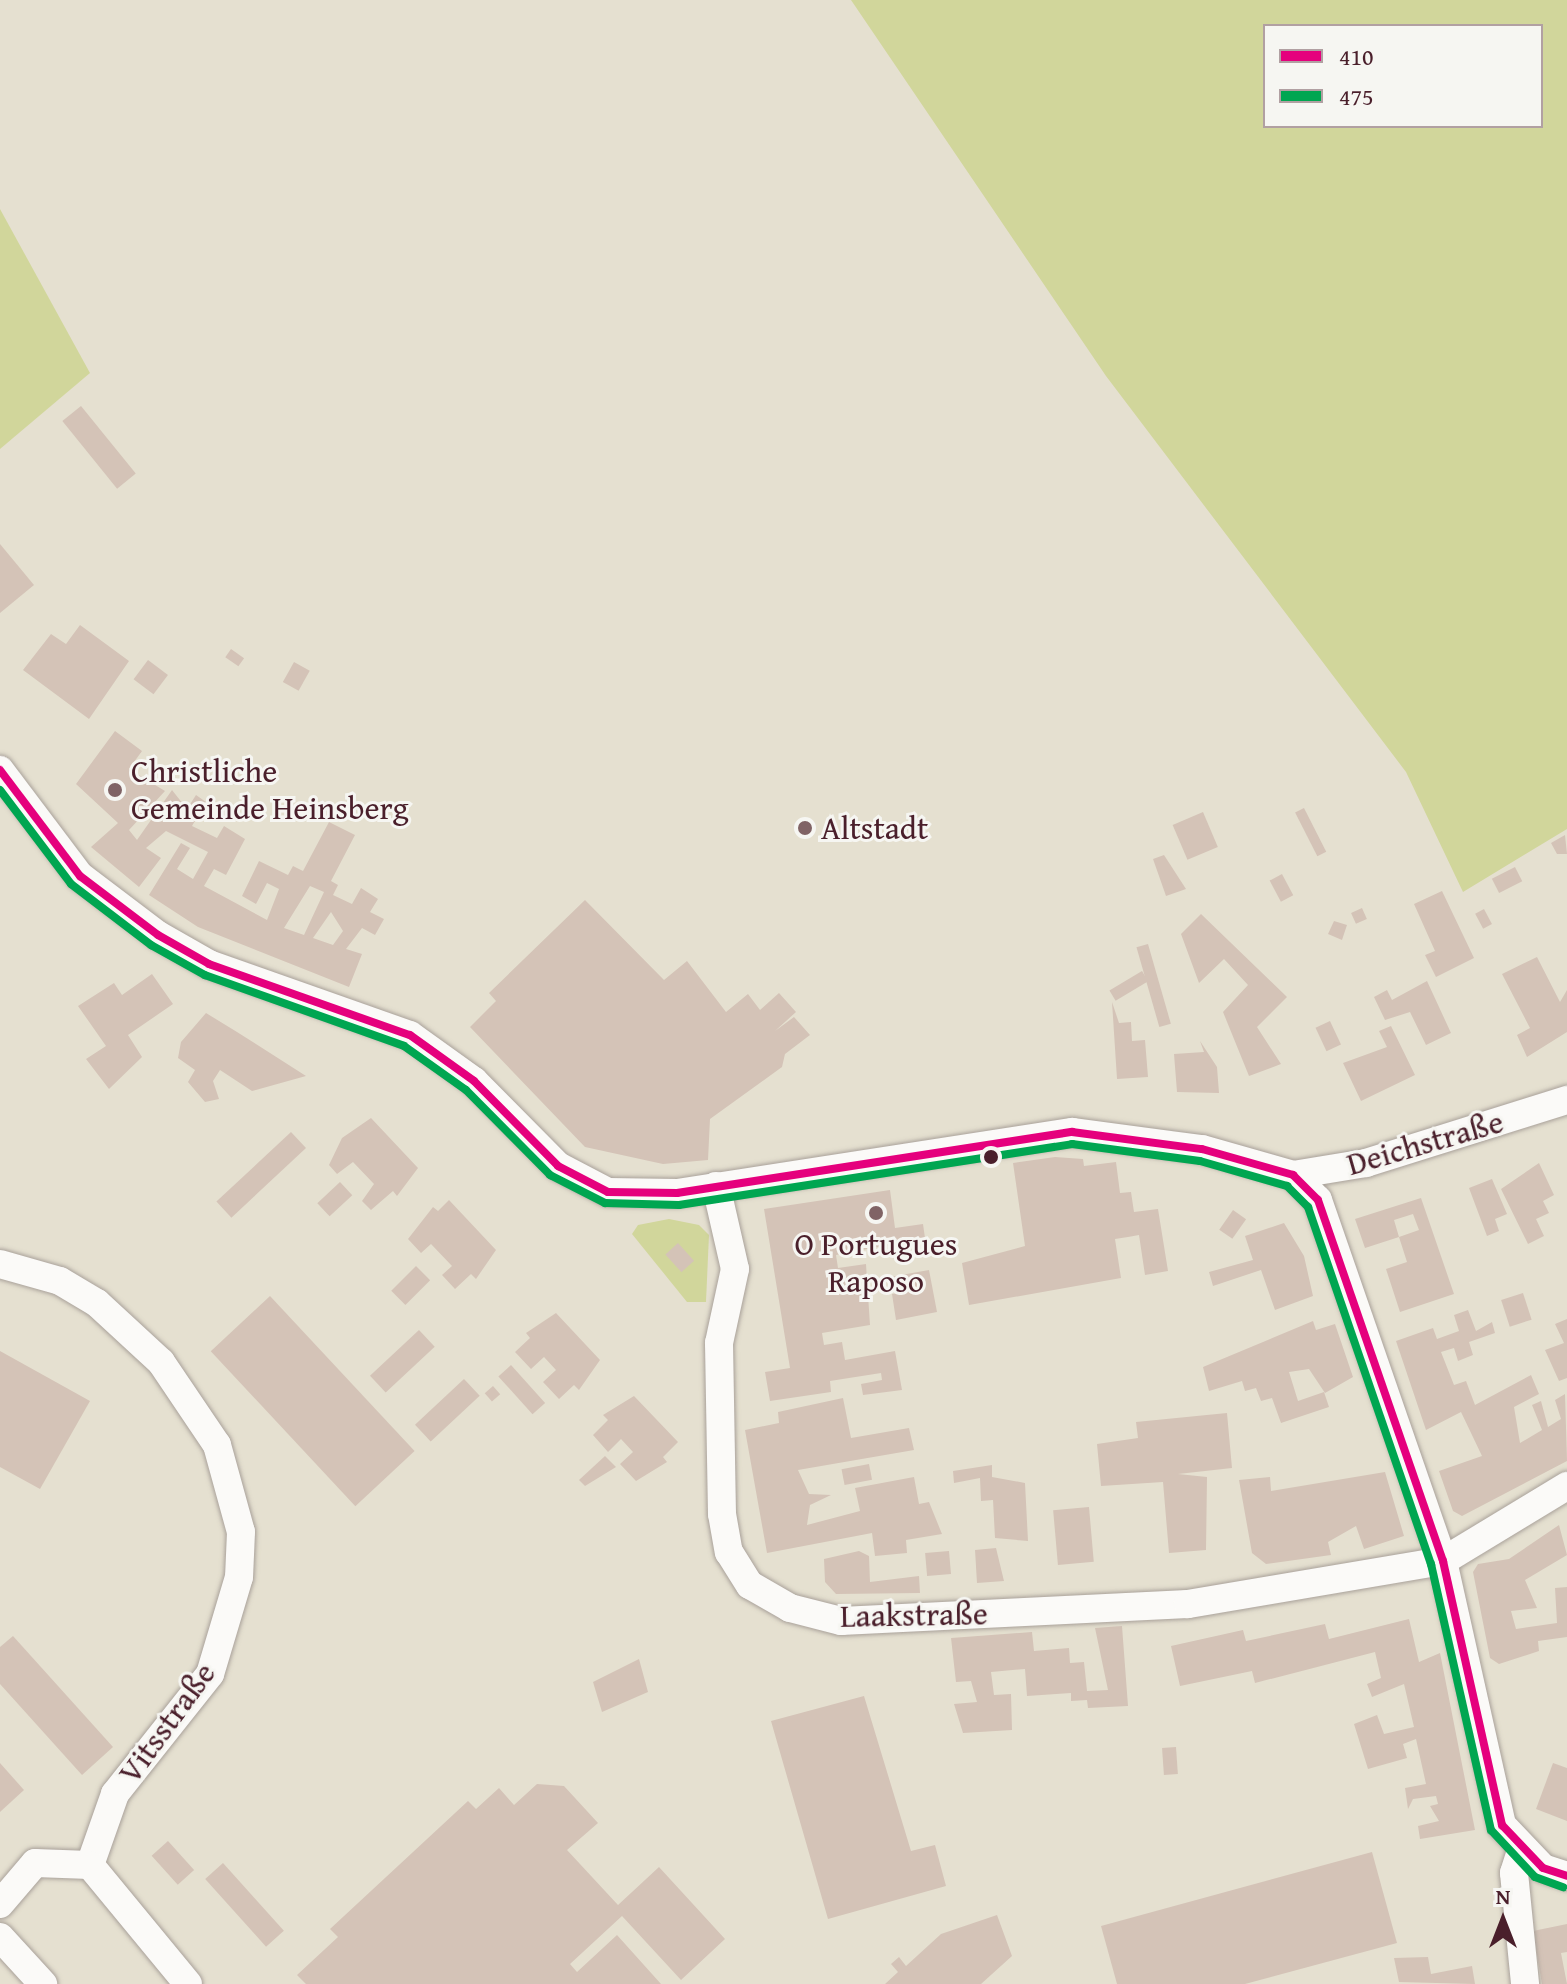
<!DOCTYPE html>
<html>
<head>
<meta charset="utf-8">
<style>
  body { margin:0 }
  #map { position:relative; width:1567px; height:1984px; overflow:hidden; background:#e5e0d0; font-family:"Gentium Book Plus",serif }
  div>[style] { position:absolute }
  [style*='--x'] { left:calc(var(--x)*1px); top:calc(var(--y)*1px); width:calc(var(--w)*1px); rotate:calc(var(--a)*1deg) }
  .green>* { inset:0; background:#d1d69b }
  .building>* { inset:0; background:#d4c3b7; transform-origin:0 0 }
  .roads { filter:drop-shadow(0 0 2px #a9a19a) drop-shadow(0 0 2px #a9a19a) }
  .minor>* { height:28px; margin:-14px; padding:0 14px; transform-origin:14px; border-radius:14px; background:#fbfaf8 }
  .bus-1>* { height:8px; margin:-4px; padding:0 4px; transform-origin:4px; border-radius:4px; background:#e5007d }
  .bus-2>* { height:8px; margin:-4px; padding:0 4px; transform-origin:4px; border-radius:4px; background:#00a651 }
  .dots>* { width:22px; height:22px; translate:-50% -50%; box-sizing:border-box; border:4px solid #f6f6f2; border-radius:50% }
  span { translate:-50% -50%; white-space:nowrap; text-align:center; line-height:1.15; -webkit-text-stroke:6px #f6f6f2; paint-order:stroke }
  .poi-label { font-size:32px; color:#4a1f2b }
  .left { translate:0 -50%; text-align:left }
  .street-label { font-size:32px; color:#4a1f2b }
  .legend { position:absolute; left:1263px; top:24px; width:280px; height:104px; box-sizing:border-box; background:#f6f6f2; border:2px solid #b1a0a2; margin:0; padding:10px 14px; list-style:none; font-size:24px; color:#4a1f2b }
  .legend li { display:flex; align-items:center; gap:16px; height:40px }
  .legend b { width:40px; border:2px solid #b1a0a2 }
  .north { position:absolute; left:1463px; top:1880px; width:80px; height:80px; -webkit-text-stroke:6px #f6f6f2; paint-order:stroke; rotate:0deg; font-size:22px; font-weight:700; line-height:32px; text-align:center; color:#4a1f2b }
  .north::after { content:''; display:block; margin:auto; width:28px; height:36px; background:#4a1f2b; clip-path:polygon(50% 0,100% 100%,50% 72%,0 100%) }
</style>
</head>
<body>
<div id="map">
  <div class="green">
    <div style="clip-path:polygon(evenodd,851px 0,1567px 0,1567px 829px,1463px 892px,1406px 772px,1106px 376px,851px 0,1265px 26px,1541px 26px,1541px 126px,1265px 126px,1265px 26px)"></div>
    <div style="clip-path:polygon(0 209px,90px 373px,0 449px)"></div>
    <div style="clip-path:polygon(669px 1219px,699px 1225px,709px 1235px,706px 1302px,687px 1302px,632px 1234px,638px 1225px)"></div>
  </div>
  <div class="building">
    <div style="left:81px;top:406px;width:87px;height:24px;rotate:51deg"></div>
    <div style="clip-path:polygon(0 544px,34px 585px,0 613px)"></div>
    <div style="clip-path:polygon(80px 625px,129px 661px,89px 719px,23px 670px,51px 634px,66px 644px)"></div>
    <div style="left:231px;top:649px;width:16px;height:10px;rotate:35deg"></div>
    <div style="left:148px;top:660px;width:25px;height:24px;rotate:37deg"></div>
    <div style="left:294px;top:662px;width:18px;height:23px;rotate:29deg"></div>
    <div style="clip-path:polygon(evenodd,115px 731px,142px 751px,129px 769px,165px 791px,129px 830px,137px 840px,172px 790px,187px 809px,196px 795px,206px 802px,192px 826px,217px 838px,224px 826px,245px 839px,226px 875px,214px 869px,204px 886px,267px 920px,279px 889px,267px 883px,256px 904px,242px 896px,259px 861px,288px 875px,293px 866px,303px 871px,329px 822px,355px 835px,331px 881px,338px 885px,333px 895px,352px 904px,361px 888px,378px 899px,370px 912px,384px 919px,375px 935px,362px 928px,346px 949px,362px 954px,349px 987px,198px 927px,149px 895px,181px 843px,190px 848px,177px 869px,193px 879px,208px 852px,166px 831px,146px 848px,161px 858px,139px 887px,91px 847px,118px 823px,76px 784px,115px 731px,310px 886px,324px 892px,304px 935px,284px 928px,310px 886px,115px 731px,331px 912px,343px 931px,333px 945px,313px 938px,331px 912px)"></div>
    <div style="left:1304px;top:808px;width:49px;height:10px;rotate:63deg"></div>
    <div style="left:1203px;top:812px;width:38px;height:33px;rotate:67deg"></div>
    <div style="clip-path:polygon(1565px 835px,1567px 854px,1557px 854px,1551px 843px)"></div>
    <div style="clip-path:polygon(1164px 855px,1186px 889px,1166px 896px,1153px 859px)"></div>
    <div style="left:1515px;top:867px;width:16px;height:26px;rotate:63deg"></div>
    <div style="left:1282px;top:874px;width:24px;height:14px;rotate:62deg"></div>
    <div style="clip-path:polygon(1442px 891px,1474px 958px,1436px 977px,1425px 955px,1435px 951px,1414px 904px)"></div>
    <div style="clip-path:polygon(585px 900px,664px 980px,687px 961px,726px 1012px,748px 994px,760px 1010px,779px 993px,796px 1012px,775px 1031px,794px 1017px,810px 1035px,785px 1054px,782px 1067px,710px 1119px,708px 1160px,663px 1164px,585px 1147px,470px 1027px,496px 1001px,489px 993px)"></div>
    <div style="left:1362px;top:908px;width:12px;height:12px;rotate:66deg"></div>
    <div style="left:1484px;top:909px;width:17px;height:10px;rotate:62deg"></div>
    <div style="clip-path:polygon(1201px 914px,1287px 997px,1257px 1027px,1281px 1064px,1249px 1076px,1223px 1012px,1248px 985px,1224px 959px,1199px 983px,1181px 934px)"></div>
    <div style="clip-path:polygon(1334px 921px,1347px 925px,1342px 940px,1328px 934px)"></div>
    <div style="left:1148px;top:944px;width:83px;height:12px;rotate:74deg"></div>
    <div style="clip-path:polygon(1537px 957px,1560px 1002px,1567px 990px,1567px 1032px,1527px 1057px,1517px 1035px,1530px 1028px,1502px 974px)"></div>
    <div style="left:1142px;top:971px;width:12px;height:38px;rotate:59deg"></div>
    <div style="clip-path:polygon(152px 974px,173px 1004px,128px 1035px,142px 1057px,109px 1089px,86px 1059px,106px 1046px,78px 1006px,114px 983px,122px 995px)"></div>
    <div style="clip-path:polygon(1427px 981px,1451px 1033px,1426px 1045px,1410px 1012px,1385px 1020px,1374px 997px,1387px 990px,1392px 1000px)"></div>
    <div style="clip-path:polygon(1112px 1002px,1119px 1023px,1131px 1022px,1132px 1041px,1145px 1040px,1148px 1077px,1117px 1079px)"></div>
    <div style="clip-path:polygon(206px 1013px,237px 1032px,306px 1076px,252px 1091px,220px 1070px,213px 1081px,219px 1099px,205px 1102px,188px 1082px,195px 1070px,178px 1058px,181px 1042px)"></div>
    <div style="left:1330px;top:1021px;width:26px;height:16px;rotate:65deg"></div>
    <div style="clip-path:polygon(1391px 1026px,1415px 1075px,1361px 1101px,1343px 1063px,1387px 1047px,1379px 1031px)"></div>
    <div style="clip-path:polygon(1200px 1041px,1217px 1067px,1219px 1093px,1177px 1092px,1174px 1054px,1204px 1052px)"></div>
    <div style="clip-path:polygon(371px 1118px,418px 1168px,397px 1196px,393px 1191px,371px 1210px,362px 1201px,374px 1184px,353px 1162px,337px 1174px,329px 1165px,342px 1138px)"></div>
    <div style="left:291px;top:1132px;width:22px;height:102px;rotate:47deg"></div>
    <div style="clip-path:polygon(1055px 1157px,1083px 1159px,1084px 1166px,1116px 1162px,1120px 1193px,1131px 1192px,1134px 1212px,1158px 1209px,1168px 1271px,1145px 1275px,1139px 1235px,1128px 1237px,1115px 1239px,1121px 1278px,969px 1305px,962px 1263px,1025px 1246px,1013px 1163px)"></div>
    <div style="clip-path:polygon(1539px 1163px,1554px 1195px,1543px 1201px,1549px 1213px,1536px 1219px,1544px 1236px,1528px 1244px,1501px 1189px)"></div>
    <div style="clip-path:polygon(1492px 1179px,1507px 1214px,1495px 1219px,1499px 1231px,1487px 1236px,1469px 1188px)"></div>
    <div style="left:340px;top:1182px;width:18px;height:31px;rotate:47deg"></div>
    <div style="clip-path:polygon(890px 1190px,895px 1228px,923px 1224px,925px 1238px,836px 1255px,838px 1268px,866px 1264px,870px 1325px,822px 1333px,824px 1345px,842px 1342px,845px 1360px,895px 1351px,902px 1390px,863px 1395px,861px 1384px,882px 1380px,881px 1373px,830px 1381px,831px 1392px,770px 1401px,765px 1372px,790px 1368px,764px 1209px)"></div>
    <div style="clip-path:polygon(1421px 1198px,1454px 1294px,1400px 1312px,1386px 1269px,1407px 1262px,1399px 1237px,1419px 1230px,1413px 1214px,1394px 1220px,1399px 1237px,1365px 1248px,1355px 1219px)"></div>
    <div style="clip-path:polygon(449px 1200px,496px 1250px,476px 1279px,471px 1274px,455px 1289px,442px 1275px,452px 1266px,431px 1244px,421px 1253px,408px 1239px,433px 1207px,438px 1211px)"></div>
    <div style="left:1233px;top:1210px;width:16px;height:24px;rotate:35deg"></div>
    <div style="clip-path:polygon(1284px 1223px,1304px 1256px,1313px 1296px,1275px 1310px,1261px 1270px,1213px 1286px,1209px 1272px,1253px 1260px,1245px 1236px)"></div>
    <div style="left:678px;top:1243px;width:24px;height:17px;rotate:48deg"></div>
    <div style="left:416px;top:1266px;width:20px;height:35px;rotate:45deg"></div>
    <div style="clip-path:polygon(929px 1270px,937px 1312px,896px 1320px,892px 1294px,908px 1292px,893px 1289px,890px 1277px)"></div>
    <div style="left:1523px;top:1293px;width:28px;height:23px;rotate:72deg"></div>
    <div style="left:270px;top:1296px;width:212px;height:81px;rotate:47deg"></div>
    <div style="clip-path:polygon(1468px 1310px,1476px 1331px,1492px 1322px,1495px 1333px,1469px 1342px,1473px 1355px,1458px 1361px,1454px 1348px,1441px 1352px,1454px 1385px,1466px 1381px,1475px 1405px,1531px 1375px,1539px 1394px,1514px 1407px,1520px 1443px,1542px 1430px,1532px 1405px,1541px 1401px,1548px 1427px,1561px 1419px,1555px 1400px,1565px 1394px,1567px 1461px,1462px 1516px,1453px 1511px,1439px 1471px,1482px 1456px,1461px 1412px,1426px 1430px,1396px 1341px,1433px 1328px,1437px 1339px,1459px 1331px,1454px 1315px)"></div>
    <div style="clip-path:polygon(556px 1313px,600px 1360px,579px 1390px,574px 1385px,559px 1399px,543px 1382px,556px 1370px,544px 1357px,531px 1369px,515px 1352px,530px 1338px,526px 1333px)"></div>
    <div style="clip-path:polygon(1567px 1319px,1567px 1378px,1559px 1381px,1545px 1350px,1564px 1343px,1555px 1324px)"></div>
    <div style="clip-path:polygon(1313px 1321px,1316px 1330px,1335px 1324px,1353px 1377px,1325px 1393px,1309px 1369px,1289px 1372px,1298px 1401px,1324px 1392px,1329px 1407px,1281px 1423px,1272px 1398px,1261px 1401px,1256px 1388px,1245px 1391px,1242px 1381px,1209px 1391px,1203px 1367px)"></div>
    <div style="left:419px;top:1330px;width:23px;height:67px;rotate:47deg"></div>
    <div style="clip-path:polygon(0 1351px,90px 1401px,40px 1489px,0 1467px)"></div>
    <div style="left:511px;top:1365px;width:51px;height:17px;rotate:48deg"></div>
    <div style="left:464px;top:1379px;width:23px;height:67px;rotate:47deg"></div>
    <div style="left:493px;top:1386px;width:11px;height:11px;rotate:49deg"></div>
    <div style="clip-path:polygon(634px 1396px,678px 1442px,663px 1457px,667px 1462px,636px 1481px,620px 1464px,633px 1452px,621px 1439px,608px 1452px,593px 1435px,608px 1420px,603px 1415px)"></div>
    <div style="clip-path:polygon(843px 1398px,851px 1438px,909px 1428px,914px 1450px,798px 1470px,809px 1494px,831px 1495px,810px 1505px,807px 1525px,860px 1511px,855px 1488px,914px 1477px,919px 1504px,929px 1502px,942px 1534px,906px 1540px,907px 1553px,875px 1556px,872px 1533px,767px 1553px,745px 1430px,779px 1423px,778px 1412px)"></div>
    <div style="clip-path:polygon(1227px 1413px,1232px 1468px,1178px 1474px,1207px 1477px,1206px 1550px,1169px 1553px,1163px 1482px,1101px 1486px,1097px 1444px,1138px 1438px,1136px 1422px)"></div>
    <div style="clip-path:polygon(605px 1456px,616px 1467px,585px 1486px,579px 1480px)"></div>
    <div style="left:869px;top:1464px;width:16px;height:28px;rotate:79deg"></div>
    <div style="clip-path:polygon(992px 1465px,992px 1477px,1025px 1483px,1028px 1541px,995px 1538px,993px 1500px,981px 1501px,980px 1478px,954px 1483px,953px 1471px)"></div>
    <div style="clip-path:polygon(1385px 1472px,1404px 1536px,1364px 1549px,1356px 1526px,1328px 1542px,1331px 1555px,1266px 1564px,1252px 1553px,1239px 1480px,1270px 1477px,1271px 1491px)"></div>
    <div style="left:1089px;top:1507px;width:55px;height:36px;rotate:85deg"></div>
    <div style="clip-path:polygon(1559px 1525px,1567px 1555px,1525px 1580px,1537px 1608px,1511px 1611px,1516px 1629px,1557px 1623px,1555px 1588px,1567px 1587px,1567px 1637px,1538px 1641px,1539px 1651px,1499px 1664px,1490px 1658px,1473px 1572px,1478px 1564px,1509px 1559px)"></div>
    <div style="clip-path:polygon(996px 1548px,1004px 1581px,977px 1583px,975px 1550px)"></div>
    <div style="clip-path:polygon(859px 1551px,869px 1556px,870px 1582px,919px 1576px,920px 1593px,836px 1594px,825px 1582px,824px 1559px)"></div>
    <div style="left:949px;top:1551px;width:23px;height:24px;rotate:85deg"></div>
    <div style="clip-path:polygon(1409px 1619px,1419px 1662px,1440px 1653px,1475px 1830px,1420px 1839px,1418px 1826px,1439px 1821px,1430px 1806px,1438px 1804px,1436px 1796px,1413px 1799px,1408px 1809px,1405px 1788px,1426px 1784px,1416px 1739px,1403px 1744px,1407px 1758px,1368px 1769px,1354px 1724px,1377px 1715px,1384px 1734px,1414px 1727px,1404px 1684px,1372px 1697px,1367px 1684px,1381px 1678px,1375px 1652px,1255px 1683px,1252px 1671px,1180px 1686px,1171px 1646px,1243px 1630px,1246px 1641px,1325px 1624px,1329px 1639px)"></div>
    <div style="clip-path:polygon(1122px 1626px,1128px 1706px,1088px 1708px,1087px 1700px,1071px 1701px,1071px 1693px,1027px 1696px,1025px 1669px,991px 1672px,994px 1695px,1011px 1694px,1012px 1730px,963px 1733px,954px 1704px,977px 1702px,971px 1681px,956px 1682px,951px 1638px,1032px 1632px,1034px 1651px,1069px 1648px,1070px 1663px,1084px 1662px,1087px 1691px,1108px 1690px,1095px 1628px)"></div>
    <div style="clip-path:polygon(13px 1636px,113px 1747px,82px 1775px,0 1684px,0 1647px)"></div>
    <div style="clip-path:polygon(639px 1659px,648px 1692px,602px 1712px,593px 1682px)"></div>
    <div style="clip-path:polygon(864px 1696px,911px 1851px,935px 1845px,946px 1886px,828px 1919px,771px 1721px)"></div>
    <div style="left:1176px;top:1747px;width:27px;height:14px;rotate:86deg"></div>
    <div style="clip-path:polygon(0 1763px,24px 1790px,0 1812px)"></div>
    <div style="clip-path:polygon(1553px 1763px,1567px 1768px,1567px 1821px,1536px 1809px)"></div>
    <div style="clip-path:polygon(537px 1784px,564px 1786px,598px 1823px,567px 1850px,618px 1905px,659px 1867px,725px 1939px,681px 1980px,622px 1916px,570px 1964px,577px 1972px,617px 1935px,661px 1984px,306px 1984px,297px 1975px,338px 1937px,330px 1929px,468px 1801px,476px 1809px,499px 1788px,514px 1805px)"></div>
    <div style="left:168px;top:1841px;width:39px;height:22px;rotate:48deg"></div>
    <div style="clip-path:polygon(1372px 1852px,1397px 1943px,1245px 1984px,1117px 1984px,1101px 1926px)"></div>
    <div style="left:223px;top:1863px;width:91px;height:24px;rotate:48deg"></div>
    <div style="clip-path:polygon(997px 1915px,1012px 1956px,981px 1984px,885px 1984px,898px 1972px,891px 1964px,899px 1957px,906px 1966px,941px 1934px)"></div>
    <div style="clip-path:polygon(1567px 1924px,1567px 1952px,1561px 1953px,1567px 1984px,1542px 1984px,1533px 1931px)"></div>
    <div style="clip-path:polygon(1428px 1957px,1431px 1974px,1472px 1966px,1475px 1984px,1399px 1982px,1394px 1958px)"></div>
  </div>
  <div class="roads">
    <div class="minor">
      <div style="--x:0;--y:770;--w:133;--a:53"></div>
      <div style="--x:80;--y:876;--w:98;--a:37.1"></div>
      <div style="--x:158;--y:935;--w:59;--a:29.6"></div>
      <div style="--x:209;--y:964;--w:213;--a:19.5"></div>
      <div style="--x:410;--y:1035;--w:79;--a:35.7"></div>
      <div style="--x:474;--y:1081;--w:120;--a:45.3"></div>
      <div style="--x:558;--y:1166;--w:56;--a:27.5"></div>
      <div style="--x:608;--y:1192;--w:69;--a:0.8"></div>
      <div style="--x:677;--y:1193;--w:400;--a:-8.8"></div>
      <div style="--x:1072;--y:1132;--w:131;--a:7.5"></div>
      <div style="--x:1202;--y:1149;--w:95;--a:15.9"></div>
      <div style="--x:1293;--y:1175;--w:74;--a:-9.3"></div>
      <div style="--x:1366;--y:1163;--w:211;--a:-17.4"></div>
      <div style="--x:1293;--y:1175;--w:35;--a:45"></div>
      <div style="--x:1318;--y:1200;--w:382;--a:70.9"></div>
      <div style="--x:1443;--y:1561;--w:271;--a:77.4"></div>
      <div style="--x:1502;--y:1825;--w:59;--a:46.4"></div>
      <div style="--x:1543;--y:1868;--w:25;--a:18"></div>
      <div style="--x:716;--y:1186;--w:85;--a:77.1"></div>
      <div style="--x:735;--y:1269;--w:76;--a:102.2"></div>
      <div style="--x:719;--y:1343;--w:171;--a:89"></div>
      <div style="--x:722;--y:1514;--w:39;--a:80"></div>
      <div style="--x:729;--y:1552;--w:39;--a:58"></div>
      <div style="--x:750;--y:1585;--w:46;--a:29.9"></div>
      <div style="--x:790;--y:1608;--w:53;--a:14.3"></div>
      <div style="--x:841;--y:1621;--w:347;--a:-2.8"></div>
      <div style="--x:1188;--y:1604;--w:259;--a:-9.6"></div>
      <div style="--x:1443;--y:1561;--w:145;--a:-31.2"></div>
      <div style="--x:0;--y:1264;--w:62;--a:15.8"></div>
      <div style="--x:60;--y:1281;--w:43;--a:30.7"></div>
      <div style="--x:97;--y:1303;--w:87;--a:42.7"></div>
      <div style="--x:161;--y:1362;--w:100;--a:56"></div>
      <div style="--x:217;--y:1445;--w:90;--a:74.6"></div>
      <div style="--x:241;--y:1532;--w:45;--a:92.5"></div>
      <div style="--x:239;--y:1577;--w:101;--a:106.6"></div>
      <div style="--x:210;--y:1674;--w:153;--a:128.4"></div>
      <div style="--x:115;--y:1794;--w:75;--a:109.4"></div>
      <div style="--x:1522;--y:1848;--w:26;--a:108"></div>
      <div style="--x:1514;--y:1873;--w:112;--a:84.3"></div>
      <div style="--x:0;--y:1904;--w:54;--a:-49.5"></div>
      <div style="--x:35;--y:1863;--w:55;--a:2.1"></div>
      <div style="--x:90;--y:1865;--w:154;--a:50.5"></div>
      <div style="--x:0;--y:1937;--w:64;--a:47.5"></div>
    </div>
  </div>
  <div class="bus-1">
    <div style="--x:0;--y:770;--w:133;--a:53"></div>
    <div style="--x:80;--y:876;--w:98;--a:37.1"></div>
    <div style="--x:158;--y:935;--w:59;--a:29.6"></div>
    <div style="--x:209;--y:964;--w:213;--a:19.5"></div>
    <div style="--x:410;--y:1035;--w:79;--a:35.7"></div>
    <div style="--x:474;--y:1081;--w:120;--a:45.3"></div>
    <div style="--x:558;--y:1166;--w:56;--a:27.5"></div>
    <div style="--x:608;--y:1192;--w:69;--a:0.8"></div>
    <div style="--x:677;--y:1193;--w:400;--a:-8.8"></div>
    <div style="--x:1072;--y:1132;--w:131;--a:7.5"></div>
    <div style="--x:1202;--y:1149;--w:95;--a:15.9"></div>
    <div style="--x:1293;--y:1175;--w:35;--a:45"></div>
    <div style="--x:1318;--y:1200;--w:382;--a:70.9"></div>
    <div style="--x:1443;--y:1561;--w:271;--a:77.4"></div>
    <div style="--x:1502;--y:1825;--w:59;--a:46.4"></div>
    <div style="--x:1543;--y:1868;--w:25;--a:18"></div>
  </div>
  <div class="bus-2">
    <div style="--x:0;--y:790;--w:118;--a:52.9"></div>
    <div style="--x:71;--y:884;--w:101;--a:37.3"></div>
    <div style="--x:151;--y:945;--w:62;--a:29.1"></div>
    <div style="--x:205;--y:975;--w:211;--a:19.6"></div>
    <div style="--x:404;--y:1046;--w:76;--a:35.4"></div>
    <div style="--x:466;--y:1090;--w:120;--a:45.3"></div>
    <div style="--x:550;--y:1175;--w:62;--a:27"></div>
    <div style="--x:605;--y:1203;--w:74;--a:1.5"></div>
    <div style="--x:679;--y:1205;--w:398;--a:-8.8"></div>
    <div style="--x:1072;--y:1144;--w:129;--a:7.6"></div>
    <div style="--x:1200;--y:1161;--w:91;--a:16"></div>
    <div style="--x:1287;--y:1186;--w:30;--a:45"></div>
    <div style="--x:1308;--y:1207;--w:378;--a:71"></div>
    <div style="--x:1431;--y:1564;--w:273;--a:77.3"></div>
    <div style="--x:1491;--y:1830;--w:64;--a:46.9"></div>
    <div style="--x:1535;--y:1877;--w:30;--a:20"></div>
  </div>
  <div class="dots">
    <div style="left:115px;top:790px;background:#806365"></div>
    <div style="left:805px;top:828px;background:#806365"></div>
    <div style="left:991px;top:1157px;background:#4a1f2b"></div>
    <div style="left:876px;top:1213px;background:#806365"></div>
  </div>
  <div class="poi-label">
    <span class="left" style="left:131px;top:790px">Christliche<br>Gemeinde Heinsberg</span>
    <span class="left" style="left:821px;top:828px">Altstadt</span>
    <span style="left:876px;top:1263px">O Portugues<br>Raposo</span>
  </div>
  <div class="street-label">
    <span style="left:1425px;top:1143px;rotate:-16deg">Deichstraße</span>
    <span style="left:914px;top:1615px;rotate:-1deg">Laakstraße</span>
    <span style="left:167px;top:1723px;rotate:-54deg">Vitsstraße</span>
  </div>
  <ul class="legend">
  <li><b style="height:10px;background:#e5007d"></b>410</li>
  <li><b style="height:10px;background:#00a651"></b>475</li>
  </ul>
  <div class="north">N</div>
</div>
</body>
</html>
